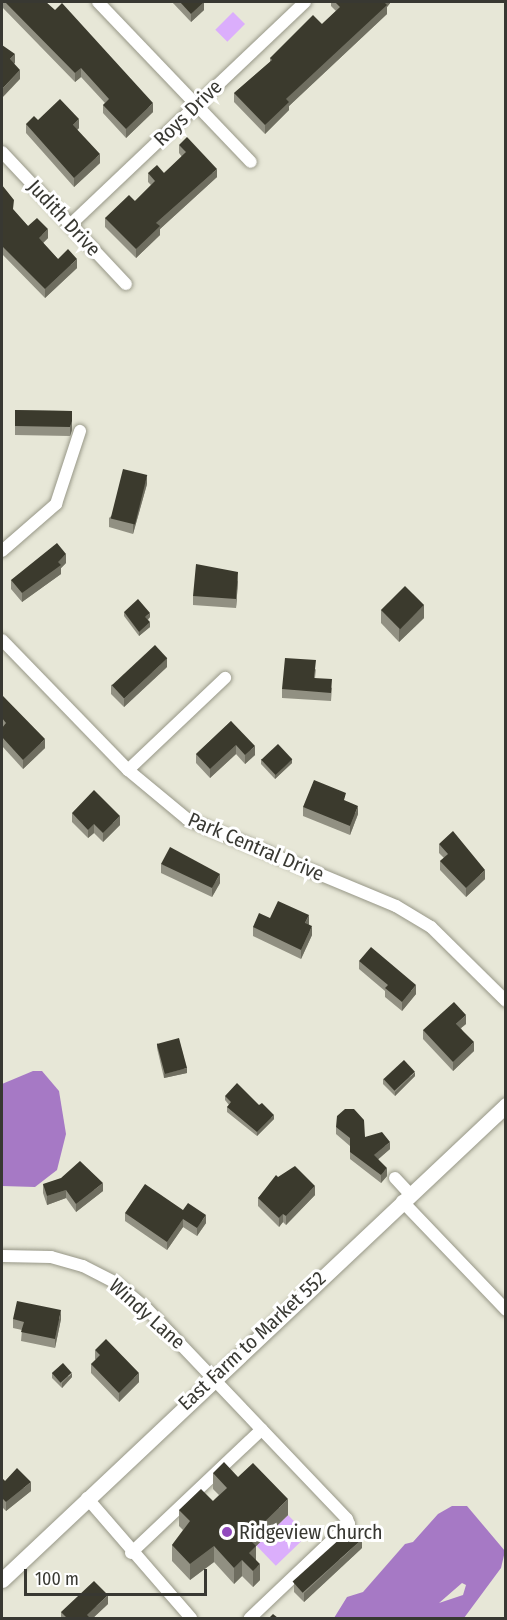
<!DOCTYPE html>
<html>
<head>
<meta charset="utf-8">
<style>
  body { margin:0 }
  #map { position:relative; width:507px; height:1620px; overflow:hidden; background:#e7e7d7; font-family:"Fira Sans Condensed",sans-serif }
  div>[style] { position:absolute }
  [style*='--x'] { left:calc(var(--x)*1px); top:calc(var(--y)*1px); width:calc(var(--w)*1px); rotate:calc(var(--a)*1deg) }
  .green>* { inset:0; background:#dbaefc; transform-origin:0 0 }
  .water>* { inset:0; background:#a679c5 }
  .roads { filter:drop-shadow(0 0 2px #979787) drop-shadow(0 0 2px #979787) }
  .minor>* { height:12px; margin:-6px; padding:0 6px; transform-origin:6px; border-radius:6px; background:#fff }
  .major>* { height:15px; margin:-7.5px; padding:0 7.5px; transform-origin:7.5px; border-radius:7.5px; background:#fff }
  .wall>* { inset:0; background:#919082 }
  .shaded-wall>* { inset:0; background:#6f6e60 }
  .building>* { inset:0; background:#3b3a2d; transform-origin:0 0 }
  .dots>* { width:16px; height:16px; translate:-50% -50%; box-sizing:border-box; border:3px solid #fff; border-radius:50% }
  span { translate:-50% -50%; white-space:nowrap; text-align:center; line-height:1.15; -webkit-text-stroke:6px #fff; paint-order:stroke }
  .street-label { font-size:20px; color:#383832 }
  .poi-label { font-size:20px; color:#383832 }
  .left { translate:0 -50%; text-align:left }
  .frame { position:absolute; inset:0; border:3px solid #383832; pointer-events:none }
  .scale { position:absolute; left:24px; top:1569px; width:183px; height:27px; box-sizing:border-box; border:3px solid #383832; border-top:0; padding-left:8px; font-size:18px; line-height:21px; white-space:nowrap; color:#383832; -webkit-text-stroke:4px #fff; paint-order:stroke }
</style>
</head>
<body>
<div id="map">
  <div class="green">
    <div style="left:233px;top:12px;width:17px;height:25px;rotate:45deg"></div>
    <div style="left:288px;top:1515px;width:28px;height:44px;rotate:46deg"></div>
  </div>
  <div class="water">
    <div style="clip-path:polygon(33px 1071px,42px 1071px,59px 1091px,66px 1134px,57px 1170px,35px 1187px,2px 1186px,2px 1084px)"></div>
    <div style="clip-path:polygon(evenodd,452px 1506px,467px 1506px,505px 1551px,501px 1568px,464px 1618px,334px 1618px,347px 1597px,363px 1592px,405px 1544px,413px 1542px,438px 1514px,452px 1506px,462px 1583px,466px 1585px,463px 1595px,439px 1603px,462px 1583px)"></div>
  </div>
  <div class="roads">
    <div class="minor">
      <div style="--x:98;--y:2;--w:221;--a:46.3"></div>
      <div style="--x:2;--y:152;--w:181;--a:46.8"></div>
      <div style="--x:70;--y:225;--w:324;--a:-43.5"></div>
      <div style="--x:2;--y:551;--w:72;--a:-41"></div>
      <div style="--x:56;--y:504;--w:77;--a:-71.8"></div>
      <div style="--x:2;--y:640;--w:181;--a:45.9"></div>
      <div style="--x:128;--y:770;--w:77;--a:39.7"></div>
      <div style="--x:187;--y:819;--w:226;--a:22.6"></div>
      <div style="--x:396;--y:906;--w:41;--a:31"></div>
      <div style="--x:431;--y:927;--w:105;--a:44.6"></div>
      <div style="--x:128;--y:770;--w:134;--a:-43.5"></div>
      <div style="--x:395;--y:1178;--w:22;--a:47"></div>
      <div style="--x:402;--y:1201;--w:151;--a:46.3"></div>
      <div style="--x:2;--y:1256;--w:49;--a:1.2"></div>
      <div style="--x:51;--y:1257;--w:33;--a:16"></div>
      <div style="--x:83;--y:1266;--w:37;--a:27"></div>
      <div style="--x:116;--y:1283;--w:39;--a:40"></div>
      <div style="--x:146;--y:1308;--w:291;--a:46.4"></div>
      <div style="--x:347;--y:1519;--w:5;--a:68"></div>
      <div style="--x:349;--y:1524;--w:137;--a:136.5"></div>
      <div style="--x:87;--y:1498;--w:159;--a:49.1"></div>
      <div style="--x:131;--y:1553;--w:180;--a:-43.4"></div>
    </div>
    <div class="major">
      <div style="--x:2;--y:1580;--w:693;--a:-43.3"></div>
    </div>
  </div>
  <div class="wall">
    <div style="clip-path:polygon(2px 2px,46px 2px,153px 112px,126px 138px,103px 113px,103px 105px,105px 103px,81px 77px,75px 82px,2px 7px)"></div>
    <div style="clip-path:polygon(172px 2px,204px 2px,204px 10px,191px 22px)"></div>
    <div style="clip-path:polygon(331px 2px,391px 2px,387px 7px,387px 14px,289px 106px,289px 110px,265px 134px,234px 102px,234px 93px,270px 62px,270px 58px,322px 24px,336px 11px,331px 6px)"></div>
    <div style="clip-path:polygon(38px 120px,79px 128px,77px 130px,100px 163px,74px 187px,26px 133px,26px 124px)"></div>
    <div style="clip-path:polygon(179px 145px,217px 177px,160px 229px,160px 235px,136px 258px,105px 227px,105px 218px,135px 201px,151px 185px,148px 182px,148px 173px,164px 173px,182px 157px,179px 153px)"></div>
    <div style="clip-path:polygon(2px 185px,13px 210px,28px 226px,48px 238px,43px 243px,58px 259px,77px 268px,45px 298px,2px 254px)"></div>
    <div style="clip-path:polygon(15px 410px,72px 411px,72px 430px,70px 436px,15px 435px)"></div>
    <div style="clip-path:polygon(147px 484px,133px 534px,109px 527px,109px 518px)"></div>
    <div style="clip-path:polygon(66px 563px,61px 568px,61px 574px,22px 602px,11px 589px,11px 580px)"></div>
    <div style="clip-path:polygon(238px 581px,236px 608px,193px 605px,193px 596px)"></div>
    <div style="clip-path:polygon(381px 610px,424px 618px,399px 642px,381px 623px)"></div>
    <div style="clip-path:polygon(124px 612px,150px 617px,148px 620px,150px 627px,139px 636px,124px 616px)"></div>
    <div style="clip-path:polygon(167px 667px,124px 707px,111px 694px,111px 685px)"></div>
    <div style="clip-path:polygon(316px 669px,315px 678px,332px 688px,331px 701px,282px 698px,282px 689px)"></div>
    <div style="clip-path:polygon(2px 695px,45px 748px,23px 769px,2px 746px)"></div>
    <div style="clip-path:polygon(231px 721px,255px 755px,245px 764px,236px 754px,210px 778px,196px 763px,196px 754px)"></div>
    <div style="clip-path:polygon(261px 759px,292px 763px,275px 779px,261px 764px)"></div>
    <div style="clip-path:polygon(303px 807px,358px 814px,350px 835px,303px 816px)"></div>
    <div style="clip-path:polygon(72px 813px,120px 825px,103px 842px,94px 833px,88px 838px,72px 822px)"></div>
    <div style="clip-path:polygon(439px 844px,485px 879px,466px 897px,440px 870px,440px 861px,444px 858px,439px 853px)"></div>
    <div style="clip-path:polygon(161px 864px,220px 883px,212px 897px,161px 873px)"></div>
    <div style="clip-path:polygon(270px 918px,309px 924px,312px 935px,301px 959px,253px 936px,253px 927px)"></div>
    <div style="clip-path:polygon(359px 961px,416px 994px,402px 1011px,385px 997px,385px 991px,359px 969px)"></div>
    <div style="clip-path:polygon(466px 1024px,461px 1028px,474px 1051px,453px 1071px,423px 1039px,423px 1030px)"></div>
    <div style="clip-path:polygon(157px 1043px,187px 1073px,164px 1078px,157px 1048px)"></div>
    <div style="clip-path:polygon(415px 1076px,395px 1096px,383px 1084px,383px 1079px)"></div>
    <div style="clip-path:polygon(225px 1096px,274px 1119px,257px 1136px,227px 1112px,227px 1107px,229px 1105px,225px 1100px)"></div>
    <div style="clip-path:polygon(336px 1127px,365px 1137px,390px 1149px,378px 1159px,387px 1176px,381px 1183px,350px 1159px,350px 1146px,336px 1134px)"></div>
    <div style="clip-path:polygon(278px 1177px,315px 1195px,286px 1225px,283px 1222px,279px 1227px,258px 1206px,258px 1198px)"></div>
    <div style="clip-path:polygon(43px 1184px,103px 1191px,76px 1212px,66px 1198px,47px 1205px,43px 1193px)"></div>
    <div style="clip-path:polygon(183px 1210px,206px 1223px,197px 1236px,183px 1227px,167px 1250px,125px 1221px,125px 1213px)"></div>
    <div style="clip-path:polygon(13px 1319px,61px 1319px,55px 1348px,21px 1341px,22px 1330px,13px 1328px)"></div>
    <div style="clip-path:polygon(95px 1350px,139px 1382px,119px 1402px,91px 1373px,91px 1364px,96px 1360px,95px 1359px)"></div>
    <div style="clip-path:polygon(52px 1373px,72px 1377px,62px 1388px,52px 1378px)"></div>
    <div style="clip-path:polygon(213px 1473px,238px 1477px,288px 1515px,256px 1546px,256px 1560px,260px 1580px,253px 1587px,242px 1576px,234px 1584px,214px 1562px,190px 1580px,172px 1561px,172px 1545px,183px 1530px,179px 1526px,179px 1510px,213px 1501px,219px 1495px,213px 1489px)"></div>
    <div style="clip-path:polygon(2px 1478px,5px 1481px,31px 1491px,6px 1511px,2px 1507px)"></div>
    <div style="clip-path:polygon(362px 1548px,304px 1602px,294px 1592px,294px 1583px)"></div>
    <div style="clip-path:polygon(108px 1604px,93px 1618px,61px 1618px,61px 1612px)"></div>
  </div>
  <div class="shaded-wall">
    <div style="clip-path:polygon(204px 2px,204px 10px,191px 22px,191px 14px)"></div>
    <div style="clip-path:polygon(385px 2px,391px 2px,387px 7px,387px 14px,289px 106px,289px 110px,265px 134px,265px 125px,286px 99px)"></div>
    <div style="clip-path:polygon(15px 54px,15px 63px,10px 68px,10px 59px)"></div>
    <div style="clip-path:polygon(81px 68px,81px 77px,75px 82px,75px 73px)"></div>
    <div style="clip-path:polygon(20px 70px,20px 79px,2px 98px,2px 89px)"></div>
    <div style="clip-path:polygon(153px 103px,153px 112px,126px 138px,126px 129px)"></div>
    <div style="clip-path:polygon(79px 119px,79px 128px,73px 134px,73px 125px)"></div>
    <div style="clip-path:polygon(100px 154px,100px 163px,74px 187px,74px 178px)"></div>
    <div style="clip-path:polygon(217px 169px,217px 177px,160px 229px,160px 235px,136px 258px,136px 249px,156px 223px)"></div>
    <div style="clip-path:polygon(48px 229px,48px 238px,39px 247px,39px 238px)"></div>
    <div style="clip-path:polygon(77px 259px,77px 268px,45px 298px,45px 289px)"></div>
    <div style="clip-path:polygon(72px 421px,72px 430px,70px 436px,70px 427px)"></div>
    <div style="clip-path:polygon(147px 475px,147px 484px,133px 534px,133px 525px)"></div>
    <div style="clip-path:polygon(66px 554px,66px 563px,61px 568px,61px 574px,22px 602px,22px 593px)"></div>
    <div style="clip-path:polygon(238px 572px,238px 581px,236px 608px,236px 599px)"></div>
    <div style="clip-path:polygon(424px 605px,424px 618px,399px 642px,399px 629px)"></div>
    <div style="clip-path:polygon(150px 613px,150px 617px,145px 622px,145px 617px)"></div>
    <div style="clip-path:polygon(150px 622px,150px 627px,139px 636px,139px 632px)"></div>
    <div style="clip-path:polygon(167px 658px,167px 667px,124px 707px,124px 699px)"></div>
    <div style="clip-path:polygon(45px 739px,45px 748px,23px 769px,23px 760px)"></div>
    <div style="clip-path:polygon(236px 745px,236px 754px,210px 778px,210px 769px)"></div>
    <div style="clip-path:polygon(255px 746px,255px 755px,245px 764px,245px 755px)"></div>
    <div style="clip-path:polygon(292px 759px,292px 763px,275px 779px,275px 775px)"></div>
    <div style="clip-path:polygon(358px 806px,358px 814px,350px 835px,350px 826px)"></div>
    <div style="clip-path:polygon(120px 816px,120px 825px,103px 842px,103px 833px)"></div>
    <div style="clip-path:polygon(94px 824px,94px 833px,88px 838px,88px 830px)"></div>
    <div style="clip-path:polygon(485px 870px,485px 879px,466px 897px,466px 888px)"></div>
    <div style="clip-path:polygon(220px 874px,220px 883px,212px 897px,212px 888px)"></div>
    <div style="clip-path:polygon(309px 915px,309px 924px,305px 932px,305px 923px)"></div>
    <div style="clip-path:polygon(312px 926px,312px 935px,301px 959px,301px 950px)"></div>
    <div style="clip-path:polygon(416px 985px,416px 994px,402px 1011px,402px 1002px)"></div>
    <div style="clip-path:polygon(466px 1015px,466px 1024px,456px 1032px,456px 1024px)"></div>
    <div style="clip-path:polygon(474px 1042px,474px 1051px,453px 1071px,453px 1062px)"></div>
    <div style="clip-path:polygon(187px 1068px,187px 1073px,164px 1078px,164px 1074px)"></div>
    <div style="clip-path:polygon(415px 1072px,415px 1076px,395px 1096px,395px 1092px)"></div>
    <div style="clip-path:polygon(274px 1115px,274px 1119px,257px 1136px,257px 1132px)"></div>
    <div style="clip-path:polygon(390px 1142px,390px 1149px,374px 1163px,374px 1155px)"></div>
    <div style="clip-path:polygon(387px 1168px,387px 1176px,381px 1183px,381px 1175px)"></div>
    <div style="clip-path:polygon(103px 1183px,103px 1191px,76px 1212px,76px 1204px)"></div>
    <div style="clip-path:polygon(315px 1186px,315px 1195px,286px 1225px,286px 1216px)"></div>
    <div style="clip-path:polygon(66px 1190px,66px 1198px,47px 1205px,47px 1196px)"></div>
    <div style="clip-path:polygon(283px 1214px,283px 1222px,279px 1227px,279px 1218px)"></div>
    <div style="clip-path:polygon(206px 1215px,206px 1223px,197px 1236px,197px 1228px)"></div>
    <div style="clip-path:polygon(183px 1219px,183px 1227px,167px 1250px,167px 1242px)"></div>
    <div style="clip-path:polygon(61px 1310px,61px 1319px,55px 1348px,55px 1339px)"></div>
    <div style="clip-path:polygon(72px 1373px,72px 1377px,62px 1388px,62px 1383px)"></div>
    <div style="clip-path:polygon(139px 1373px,139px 1382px,119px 1402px,119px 1393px)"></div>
    <div style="clip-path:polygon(31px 1482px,31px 1491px,6px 1511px,6px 1502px)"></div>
    <div style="clip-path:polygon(288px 1499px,288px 1515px,248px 1554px,248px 1538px)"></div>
    <div style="clip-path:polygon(362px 1539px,362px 1548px,304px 1602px,304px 1593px)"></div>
    <div style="clip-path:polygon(214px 1546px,214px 1562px,190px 1580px,190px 1564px)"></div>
    <div style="clip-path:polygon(256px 1546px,256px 1562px,249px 1553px)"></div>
    <div style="clip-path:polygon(242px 1560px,242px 1576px,234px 1584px,234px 1568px)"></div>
    <div style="clip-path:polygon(260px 1564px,260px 1580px,253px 1587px,253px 1571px)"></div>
    <div style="clip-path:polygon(108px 1595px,108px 1604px,93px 1618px,87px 1618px,87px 1615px)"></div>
  </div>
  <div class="building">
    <div style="clip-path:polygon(5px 2px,46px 2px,55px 10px,62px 3px,153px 103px,126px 129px,103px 105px,109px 99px,81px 68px,75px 73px)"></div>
    <div style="clip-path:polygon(180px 2px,204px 2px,191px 14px)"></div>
    <div style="clip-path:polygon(335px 2px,385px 2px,384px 2px,387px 5px,286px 99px,289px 102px,265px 125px,234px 93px,272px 60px,270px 58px,313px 15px,322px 24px,340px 7px)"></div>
    <div style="clip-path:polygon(2px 45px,15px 54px,10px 59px,20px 70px,2px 89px)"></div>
    <div style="clip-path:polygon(60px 99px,79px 119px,73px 125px,100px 154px,74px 178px,26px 124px,34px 116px,38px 120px)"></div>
    <div style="clip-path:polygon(187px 137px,217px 169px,156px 223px,160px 226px,136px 249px,105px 218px,129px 195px,135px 201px,155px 181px,148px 173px,157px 165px,164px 173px,186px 152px,179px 145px)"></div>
    <div style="clip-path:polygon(2px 185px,14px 200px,13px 209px,28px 226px,37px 218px,48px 229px,39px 238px,58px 259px,68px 249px,77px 259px,45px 289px,2px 246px)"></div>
    <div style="clip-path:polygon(15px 410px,72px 411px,72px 421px,70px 427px,15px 426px)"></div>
    <div style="left:123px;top:469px;width:25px;height:51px;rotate:14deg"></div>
    <div style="clip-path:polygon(57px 543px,66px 554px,58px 562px,61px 565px,22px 593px,11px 580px)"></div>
    <div style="clip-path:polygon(196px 564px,238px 572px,236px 599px,193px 596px)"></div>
    <div style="left:405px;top:586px;width:27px;height:34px;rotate:45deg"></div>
    <div style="clip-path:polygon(138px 599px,150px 613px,145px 617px,150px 622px,139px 632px,124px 612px)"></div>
    <div style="left:155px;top:645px;width:18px;height:59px;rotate:47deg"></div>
    <div style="clip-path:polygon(285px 658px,316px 660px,314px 678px,332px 679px,331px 693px,282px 689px)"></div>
    <div style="clip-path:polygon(2px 695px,45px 739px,23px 760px,2px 737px,2px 728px,6px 723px,2px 718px)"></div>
    <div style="clip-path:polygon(231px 721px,255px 746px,245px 755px,236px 745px,210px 769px,196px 754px)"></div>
    <div style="left:278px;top:744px;width:21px;height:23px;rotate:47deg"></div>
    <div style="clip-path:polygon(314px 780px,346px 793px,344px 800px,358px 806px,350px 826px,303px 807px)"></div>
    <div style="clip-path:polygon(94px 790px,120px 816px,103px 833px,94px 824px,88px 830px,72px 813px)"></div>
    <div style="clip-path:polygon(453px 831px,485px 870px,466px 888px,440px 861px,448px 854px,439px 844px)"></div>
    <div style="clip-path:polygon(170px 847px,220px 874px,212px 888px,161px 864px)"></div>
    <div style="clip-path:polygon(278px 901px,309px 915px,305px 923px,312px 926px,301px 950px,253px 927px,259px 913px,270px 918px)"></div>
    <div style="clip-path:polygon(371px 947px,416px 985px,402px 1002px,385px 988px,388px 985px,359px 961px)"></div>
    <div style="clip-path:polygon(454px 1002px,466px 1015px,456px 1024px,474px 1042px,453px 1062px,423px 1030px)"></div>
    <div style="left:179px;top:1038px;width:31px;height:23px;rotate:75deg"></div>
    <div style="left:404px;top:1060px;width:16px;height:28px;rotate:47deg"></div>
    <div style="clip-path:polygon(237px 1083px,259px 1105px,262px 1103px,274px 1115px,257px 1132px,227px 1107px,231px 1102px,225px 1096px)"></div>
    <div style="clip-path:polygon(345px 1109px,354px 1109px,364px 1120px,365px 1137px,382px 1132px,390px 1142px,374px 1155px,387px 1168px,381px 1175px,350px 1152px,350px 1138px,336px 1127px,337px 1116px)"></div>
    <div style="clip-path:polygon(80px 1161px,103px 1183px,76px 1204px,66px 1190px,47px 1196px,43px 1184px,61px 1178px)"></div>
    <div style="clip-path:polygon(295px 1166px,315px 1186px,286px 1216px,283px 1214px,279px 1218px,258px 1198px,276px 1175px,278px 1177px)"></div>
    <div style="clip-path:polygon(145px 1184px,183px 1210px,188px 1203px,206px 1215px,197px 1228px,183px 1219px,167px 1242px,125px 1213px)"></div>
    <div style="clip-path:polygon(17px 1301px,61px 1310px,55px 1339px,21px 1332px,24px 1322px,13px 1319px)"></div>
    <div style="clip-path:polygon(106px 1339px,139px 1373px,119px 1393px,91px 1364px,100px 1355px,95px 1350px)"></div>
    <div style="left:63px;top:1363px;width:13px;height:15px;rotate:48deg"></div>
    <div style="clip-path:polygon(224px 1462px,238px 1477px,253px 1463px,288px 1499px,248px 1538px,256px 1546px,249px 1553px,260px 1564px,253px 1571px,242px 1560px,234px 1568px,214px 1546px,190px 1564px,172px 1545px,190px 1521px,179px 1510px,201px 1489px,213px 1501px,227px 1488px,213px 1473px)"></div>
    <div style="clip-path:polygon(17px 1468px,31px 1482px,6px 1502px,2px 1498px,2px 1478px,5px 1481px)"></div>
    <div style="left:352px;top:1528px;width:15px;height:80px;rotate:48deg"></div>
    <div style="clip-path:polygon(94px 1581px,108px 1595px,87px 1615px,90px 1618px,67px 1618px,61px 1612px)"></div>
    <div style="clip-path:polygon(273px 1614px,278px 1618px,269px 1618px)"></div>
  </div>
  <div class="dots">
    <div style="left:227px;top:1532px;background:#924abd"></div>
  </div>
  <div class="street-label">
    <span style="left:188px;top:113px;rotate:-44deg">Roys Drive</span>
    <span style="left:64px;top:218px;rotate:47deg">Judith Drive</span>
    <span style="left:256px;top:847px;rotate:23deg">Park Central Drive</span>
    <span style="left:147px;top:1314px;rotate:42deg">Windy Lane</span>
    <span style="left:252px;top:1341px;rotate:-43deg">East Farm to Market 552</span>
  </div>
  <div class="poi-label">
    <span class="left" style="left:239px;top:1532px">Ridgeview Church</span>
  </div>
  <div class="frame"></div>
  <div class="scale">100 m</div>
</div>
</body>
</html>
